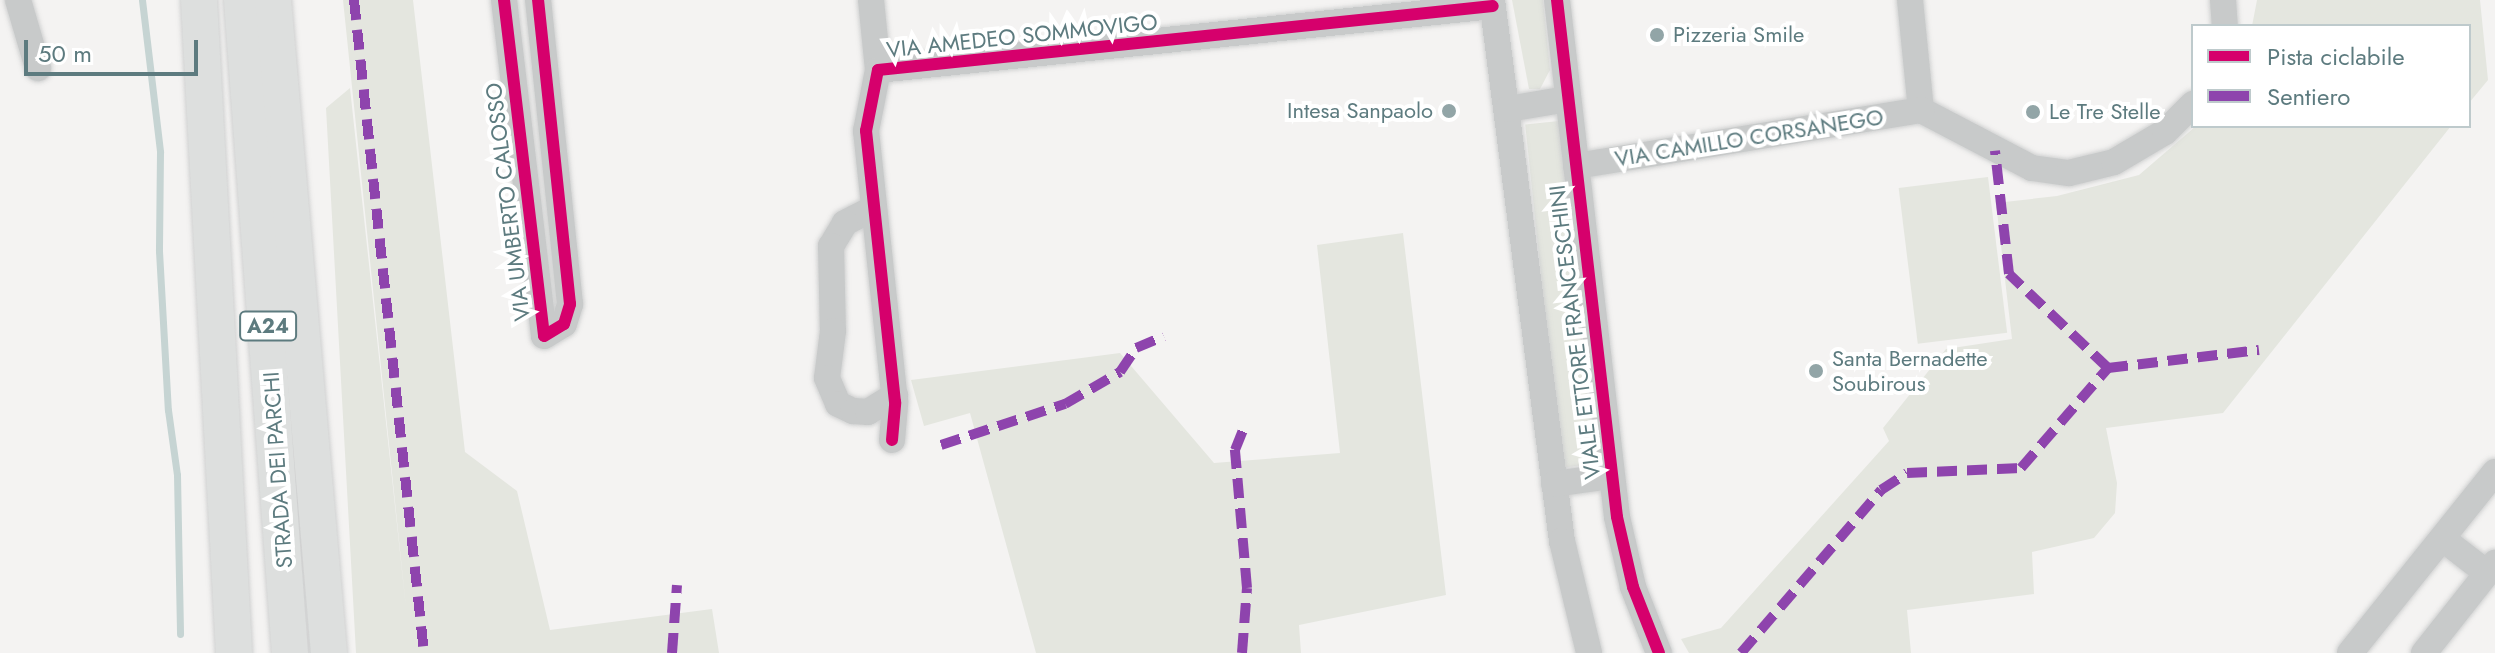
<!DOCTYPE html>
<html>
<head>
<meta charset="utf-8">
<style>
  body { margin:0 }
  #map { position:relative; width:2495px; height:653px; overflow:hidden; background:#f4f3f2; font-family:Jost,sans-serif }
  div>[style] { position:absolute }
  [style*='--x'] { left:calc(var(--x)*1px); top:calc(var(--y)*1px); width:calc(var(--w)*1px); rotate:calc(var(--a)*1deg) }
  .green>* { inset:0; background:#e4e6df; transform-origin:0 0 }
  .stream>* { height:7px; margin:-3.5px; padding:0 3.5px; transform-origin:3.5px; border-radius:3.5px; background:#c6d4d3 }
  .roads { filter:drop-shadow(0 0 2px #d0d1d1) drop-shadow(0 0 2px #d0d1d1) }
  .minor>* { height:26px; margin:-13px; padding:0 13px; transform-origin:13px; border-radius:13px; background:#c8caca }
  .highway>* { height:36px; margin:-18px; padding:0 18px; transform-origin:18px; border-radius:18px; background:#dddfde }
  .quiet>* { height:10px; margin-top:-5px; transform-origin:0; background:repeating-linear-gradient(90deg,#8e44ad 0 20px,transparent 0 30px) }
  .cycleway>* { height:12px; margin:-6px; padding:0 6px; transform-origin:6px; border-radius:6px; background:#d6006c }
  .dots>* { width:22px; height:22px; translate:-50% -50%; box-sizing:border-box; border:4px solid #fff; border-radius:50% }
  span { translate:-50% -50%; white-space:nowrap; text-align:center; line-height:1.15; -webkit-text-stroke:8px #fff; paint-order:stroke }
  .shield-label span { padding:2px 6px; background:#fff; border:2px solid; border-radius:6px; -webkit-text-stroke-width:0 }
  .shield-label { font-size:20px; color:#5d7b7f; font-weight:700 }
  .poi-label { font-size:22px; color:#5d7b7f }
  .left { translate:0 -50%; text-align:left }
  .right { translate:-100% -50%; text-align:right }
  .street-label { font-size:22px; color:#5d7b7f }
  .legend { position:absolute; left:2191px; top:24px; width:280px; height:104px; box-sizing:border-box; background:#fff; border:2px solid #becacc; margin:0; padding:10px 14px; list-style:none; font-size:24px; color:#5d7b7f }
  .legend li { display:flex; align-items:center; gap:16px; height:40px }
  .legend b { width:40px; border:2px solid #becacc }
  .scale { position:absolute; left:24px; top:40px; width:174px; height:36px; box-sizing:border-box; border:4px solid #5d7b7f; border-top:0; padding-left:10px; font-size:24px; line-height:28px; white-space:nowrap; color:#5d7b7f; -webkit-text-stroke:6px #fff; paint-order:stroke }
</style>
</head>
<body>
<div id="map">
  <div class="green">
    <div style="clip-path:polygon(343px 0,413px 0,465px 452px,517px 491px,550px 630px,712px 609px,719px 653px,356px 653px,326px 108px,350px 88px,406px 608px)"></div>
    <div style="clip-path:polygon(1512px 0,1543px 0,1550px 70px,1540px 89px,1529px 89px)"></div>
    <div style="clip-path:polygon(2257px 0,2480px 0,2488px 80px,2469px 103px,2469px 26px,2252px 26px)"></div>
    <div style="left:1559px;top:121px;width:345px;height:34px;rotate:84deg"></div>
    <div style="clip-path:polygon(2196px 126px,2451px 126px,2223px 413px,2106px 428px,2117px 483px,2115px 513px,2094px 538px,2032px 552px,2034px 594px,1907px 610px,1911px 653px,1689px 653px,1681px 639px,1721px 628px,1889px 441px,1883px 428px,1946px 349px,2012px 339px,1996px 203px,2057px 196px,2139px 175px)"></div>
    <div style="left:1988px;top:177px;width:157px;height:90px;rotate:83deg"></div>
    <div style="clip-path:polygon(1403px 233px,1446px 595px,1299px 625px,1301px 653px,1036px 653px,970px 413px,924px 426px,911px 380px,1120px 353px,1214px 463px,1340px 453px,1317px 245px)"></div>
  </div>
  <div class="stream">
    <div style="--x:142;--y:0;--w:153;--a:83.2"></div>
    <div style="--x:160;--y:152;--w:99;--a:90.6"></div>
    <div style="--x:159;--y:251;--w:159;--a:86.8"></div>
    <div style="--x:168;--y:410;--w:66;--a:82.1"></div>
    <div style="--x:177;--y:475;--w:159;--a:88.9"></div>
  </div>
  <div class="roads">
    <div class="minor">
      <div style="--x:18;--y:0;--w:71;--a:73.6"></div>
      <div style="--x:504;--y:0;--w:338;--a:83.2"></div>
      <div style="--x:544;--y:336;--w:23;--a:-31"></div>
      <div style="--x:564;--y:324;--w:21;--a:-73"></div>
      <div style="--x:570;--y:304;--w:306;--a:-96"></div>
      <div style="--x:871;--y:0;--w:70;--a:84.3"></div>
      <div style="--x:1492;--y:0;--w:546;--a:82.63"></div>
      <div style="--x:1562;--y:541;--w:115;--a:76.4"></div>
      <div style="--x:1557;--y:0;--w:520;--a:83.38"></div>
      <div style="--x:1617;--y:517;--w:72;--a:77.1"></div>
      <div style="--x:1633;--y:587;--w:71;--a:68.5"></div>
      <div style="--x:1910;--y:0;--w:111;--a:84.3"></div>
      <div style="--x:1921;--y:110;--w:125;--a:27.6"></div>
      <div style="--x:2032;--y:168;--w:37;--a:8"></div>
      <div style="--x:2069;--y:173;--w:46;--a:-13.7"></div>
      <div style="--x:2114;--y:162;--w:59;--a:-30.5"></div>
      <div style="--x:2165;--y:132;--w:40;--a:-45"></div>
      <div style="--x:2223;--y:0;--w:26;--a:86"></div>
      <div style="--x:1508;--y:109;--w:61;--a:-9.5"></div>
      <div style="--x:1576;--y:166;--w:350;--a:-9.2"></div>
      <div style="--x:874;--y:208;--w:33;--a:153"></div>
      <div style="--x:845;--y:223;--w:27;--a:121"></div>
      <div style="--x:831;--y:246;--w:85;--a:88.7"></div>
      <div style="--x:833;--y:331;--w:47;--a:97.3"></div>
      <div style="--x:827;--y:378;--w:28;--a:67"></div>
      <div style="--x:838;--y:404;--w:17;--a:25"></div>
      <div style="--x:853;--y:411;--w:15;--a:4"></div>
      <div style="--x:868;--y:412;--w:32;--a:-32"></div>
      <div style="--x:892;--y:440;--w:38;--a:-85"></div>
      <div style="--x:895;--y:402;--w:273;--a:-96.1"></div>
      <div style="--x:866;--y:131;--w:62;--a:-78.9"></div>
      <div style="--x:878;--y:70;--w:618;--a:-5.94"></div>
      <div style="--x:1554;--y:484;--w:58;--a:-8"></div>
      <div style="--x:2443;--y:539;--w:56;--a:37.7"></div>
      <div style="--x:2350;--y:653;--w:232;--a:-51.3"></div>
      <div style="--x:2424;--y:653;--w:115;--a:-51.7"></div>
    </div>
    <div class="highway">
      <div style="--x:199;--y:0;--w:654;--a:86.93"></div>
      <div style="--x:242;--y:0;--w:655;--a:85.8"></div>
      <div style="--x:273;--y:0;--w:655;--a:85.1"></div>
    </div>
  </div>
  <div class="quiet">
    <div style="--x:354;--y:0;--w:657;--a:83.88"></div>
    <div style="--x:2108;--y:368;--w:152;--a:-6.8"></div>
    <div style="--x:941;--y:445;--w:131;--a:-18.3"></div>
    <div style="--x:1065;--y:404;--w:64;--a:-30.2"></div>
    <div style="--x:1120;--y:372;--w:29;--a:-56"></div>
    <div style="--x:1136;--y:348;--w:30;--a:-23"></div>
    <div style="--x:672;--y:653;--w:68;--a:-85.8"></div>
    <div style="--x:1242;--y:653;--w:65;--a:-85.6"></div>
    <div style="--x:1247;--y:588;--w:139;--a:-95"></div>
    <div style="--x:1235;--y:450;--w:24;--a:-68"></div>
    <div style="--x:1741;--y:653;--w:215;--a:-49.3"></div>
    <div style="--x:1881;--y:490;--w:31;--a:-33"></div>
    <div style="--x:1907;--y:473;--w:114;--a:-2.5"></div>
    <div style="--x:2021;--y:468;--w:133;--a:-49"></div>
    <div style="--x:2108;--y:368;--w:137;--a:-136.5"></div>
    <div style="--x:2009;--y:274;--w:124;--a:-96.5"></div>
  </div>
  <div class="cycleway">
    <div style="--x:504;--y:0;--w:338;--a:83.2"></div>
    <div style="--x:544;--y:336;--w:23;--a:-31"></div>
    <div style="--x:564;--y:324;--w:21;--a:-73"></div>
    <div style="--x:570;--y:304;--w:306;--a:-96"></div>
    <div style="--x:1557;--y:0;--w:520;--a:83.38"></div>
    <div style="--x:1617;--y:517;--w:72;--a:77.1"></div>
    <div style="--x:1633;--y:587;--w:71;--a:68.5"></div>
    <div style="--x:892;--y:440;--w:38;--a:-85"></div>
    <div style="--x:895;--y:402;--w:273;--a:-96.1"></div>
    <div style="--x:866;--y:131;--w:62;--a:-78.9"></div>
    <div style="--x:878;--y:70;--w:618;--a:-5.94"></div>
  </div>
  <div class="dots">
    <div style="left:1657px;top:35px;background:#92a5a7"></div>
    <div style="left:1449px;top:111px;background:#92a5a7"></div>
    <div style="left:2033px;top:112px;background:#92a5a7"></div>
    <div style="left:1816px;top:371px;background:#92a5a7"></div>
  </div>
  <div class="shield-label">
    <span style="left:268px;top:326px">A24</span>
  </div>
  <div class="poi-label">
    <span class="left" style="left:1673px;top:35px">Pizzeria Smile</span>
    <span class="right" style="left:1433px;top:111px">Intesa Sanpaolo</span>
    <span class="left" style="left:2049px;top:112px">Le Tre Stelle</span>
    <span class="left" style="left:1832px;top:371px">Santa Bernadette<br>Soubirous</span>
  </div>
  <div class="street-label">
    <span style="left:1022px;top:36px;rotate:-6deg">VIA AMEDEO SOMMOVIGO</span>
    <span style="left:1749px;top:138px;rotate:-9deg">VIA CAMILLO CORSANEGO</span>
    <span style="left:508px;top:202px;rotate:-97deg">VIA UMBERTO CALOSSO</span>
    <span style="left:1575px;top:332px;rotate:-97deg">VIALE ETTORE FRANCESCHINI</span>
    <span style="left:278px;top:470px;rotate:-94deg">STRADA DEI PARCHI</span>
  </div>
  <ul class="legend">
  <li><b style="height:10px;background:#d6006c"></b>Pista ciclabile</li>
  <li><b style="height:10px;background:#8e44ad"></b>Sentiero</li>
  </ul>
  <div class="scale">50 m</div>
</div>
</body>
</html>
